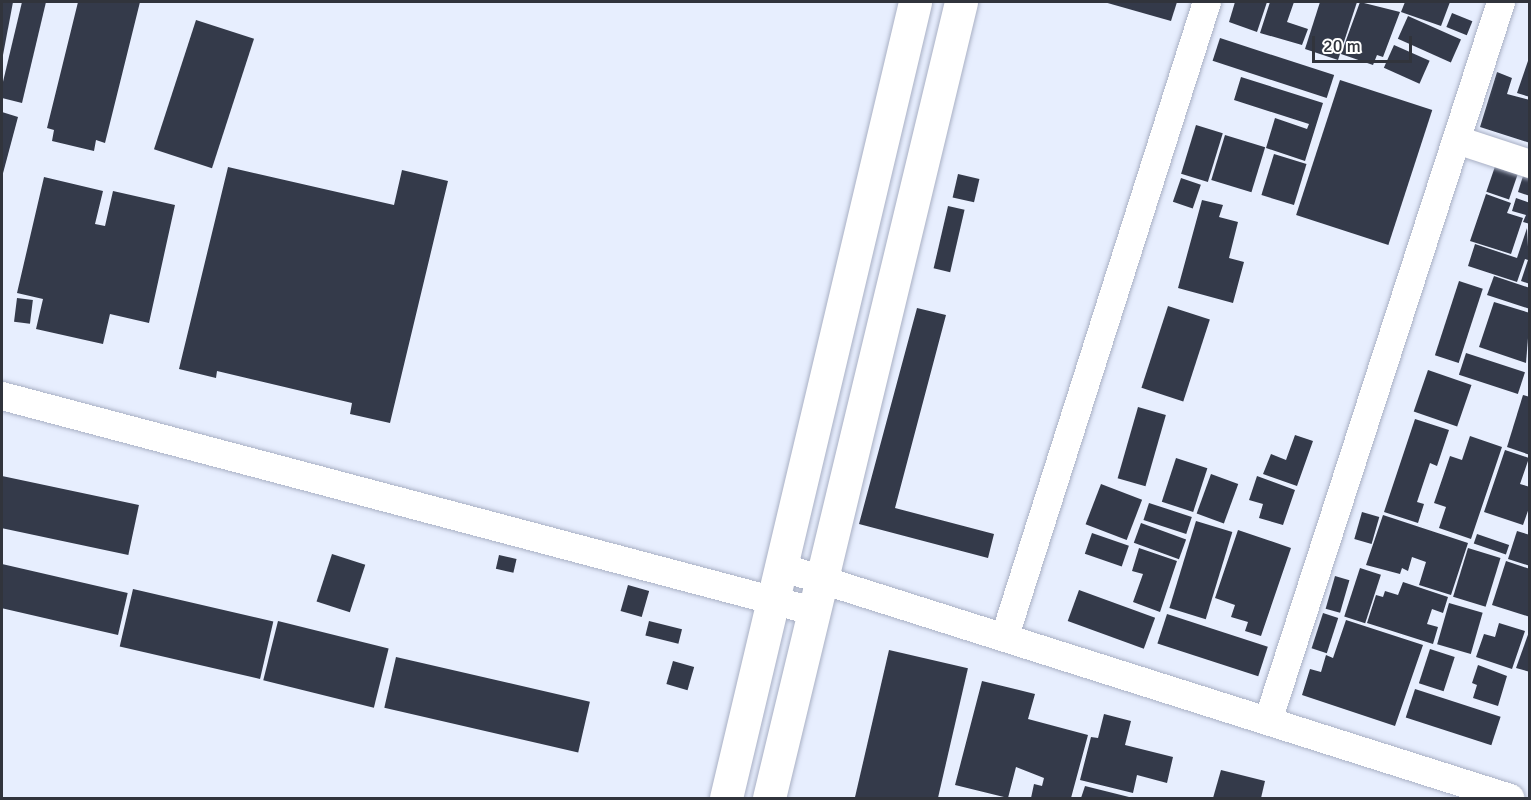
<!DOCTYPE html>
<html>
<head>
<meta charset="utf-8">
<style>
  body { margin:0 }
  #map { position:relative; width:1531px; height:800px; overflow:hidden; background:#e7eefe; font-family:Signika,sans-serif }
  div>[style] { position:absolute }
  [style*='--x'] { left:calc(var(--x)*1px); top:calc(var(--y)*1px); width:calc(var(--w)*1px); rotate:calc(var(--a)*1deg) }
  .building>* { inset:0; background:#343a4a; transform-origin:0 0 }
  .roads { filter:drop-shadow(0 0 2px #a9b0c4) drop-shadow(0 0 2px #a9b0c4) }
  .minor>* { height:28px; margin:-14px; padding:0 14px; transform-origin:14px; border-radius:14px; background:#fff }
  .tertiary>* { height:33px; margin:-16.5px; padding:0 16.5px; transform-origin:16.5px; border-radius:16.5px; background:#fff }
  span { translate:-50% -50%; white-space:nowrap; text-align:center; line-height:1.15; -webkit-text-stroke:6px #fff; paint-order:stroke }
  .frame { position:absolute; inset:0; border:3px solid #31343c; pointer-events:none }
  .scale { position:absolute; left:1312px; top:36px; width:100px; height:27px; box-sizing:border-box; border:3px solid #31343c; border-top:0; padding-left:8px; font-size:18px; line-height:21px; white-space:nowrap; color:#31343c; -webkit-text-stroke:4px #fff; paint-order:stroke }
</style>
</head>
<body>
<div id="map">
  <div class="building">
    <div style="clip-path:polygon(2px 2px,13px 2px,3px 55px,2px 55px)"></div>
    <div style="clip-path:polygon(22px 2px,46px 2px,22px 103px,2px 98px,2px 86px)"></div>
    <div style="clip-path:polygon(78px 2px,140px 2px,105px 143px,96px 140px,94px 151px,52px 141px,54px 130px,47px 128px)"></div>
    <div style="clip-path:polygon(1104px 2px,1177px 2px,1171px 21px)"></div>
    <div style="clip-path:polygon(1235px 2px,1267px 2px,1257px 32px,1229px 22px)"></div>
    <div style="clip-path:polygon(1270px 2px,1294px 2px,1287px 22px,1308px 29px,1302px 45px,1260px 33px)"></div>
    <div style="clip-path:polygon(1320px 2px,1357px 2px,1338px 60px,1305px 49px)"></div>
    <div style="clip-path:polygon(1360px 2px,1400px 12px,1383px 57px,1377px 55px,1373px 65px,1341px 54px)"></div>
    <div style="clip-path:polygon(1405px 2px,1450px 2px,1441px 26px,1401px 12px)"></div>
    <div style="left:1452px;top:13px;width:22px;height:15px;rotate:22deg"></div>
    <div style="left:1408px;top:16px;width:58px;height:25px;rotate:24deg"></div>
    <div style="left:196px;top:20px;width:61px;height:136px;rotate:18deg"></div>
    <div style="left:1220px;top:38px;width:120px;height:24px;rotate:18deg"></div>
    <div style="left:1394px;top:45px;width:39px;height:25px;rotate:24deg"></div>
    <div style="clip-path:polygon(1529px 58px,1530px 58px,1530px 97px,1517px 93px)"></div>
    <div style="clip-path:polygon(1497px 72px,1512px 78px,1507px 94px,1530px 100px,1530px 143px,1480px 127px)"></div>
    <div style="clip-path:polygon(1241px 77px,1323px 103px,1305px 161px,1266px 148px,1275px 118px,1307px 129px,1309px 124px,1234px 100px)"></div>
    <div style="left:1340px;top:80px;width:97px;height:142px;rotate:18deg"></div>
    <div style="clip-path:polygon(2px 112px,18px 117px,2px 177px)"></div>
    <div style="left:1196px;top:125px;width:28px;height:51px;rotate:17deg"></div>
    <div style="left:1225px;top:135px;width:42px;height:47px;rotate:17deg"></div>
    <div style="left:1500px;top:152px;width:24px;height:42px;rotate:19deg"></div>
    <div style="left:1274px;top:154px;width:34px;height:43px;rotate:17deg"></div>
    <div style="clip-path:polygon(1527px 163px,1530px 164px,1530px 196px,1518px 192px)"></div>
    <div style="clip-path:polygon(228px 167px,394px 205px,402px 170px,448px 181px,390px 423px,350px 414px,352px 403px,217px 371px,216px 378px,179px 369px)"></div>
    <div style="left:958px;top:174px;width:22px;height:24px;rotate:13deg"></div>
    <div style="clip-path:polygon(44px 177px,103px 191px,95px 224px,105px 226px,113px 191px,175px 205px,149px 323px,110px 314px,103px 344px,36px 329px,43px 299px,17px 293px)"></div>
    <div style="left:1181px;top:178px;width:21px;height:25px;rotate:19deg"></div>
    <div style="clip-path:polygon(1486px 194px,1511px 203px,1507px 213px,1523px 218px,1511px 254px,1470px 241px)"></div>
    <div style="clip-path:polygon(1516px 198px,1530px 203px,1530px 224px,1523px 222px,1526px 215px,1512px 211px)"></div>
    <div style="clip-path:polygon(1202px 200px,1223px 205px,1219px 217px,1238px 222px,1229px 258px,1244px 262px,1233px 303px,1178px 288px)"></div>
    <div style="left:948px;top:206px;width:17px;height:64px;rotate:13deg"></div>
    <div style="clip-path:polygon(1527px 228px,1530px 284px,1521px 281px,1528px 260px,1525px 259px,1517px 282px,1468px 266px,1475px 244px,1517px 258px)"></div>
    <div style="clip-path:polygon(1494px 276px,1530px 288px,1530px 309px,1487px 295px)"></div>
    <div style="left:1459px;top:281px;width:25px;height:78px;rotate:18deg"></div>
    <div style="left:17px;top:298px;width:16px;height:24px;rotate:7deg"></div>
    <div style="clip-path:polygon(1494px 302px,1530px 313px,1526px 363px,1479px 347px)"></div>
    <div style="left:1168px;top:306px;width:44px;height:86px;rotate:18deg"></div>
    <div style="clip-path:polygon(917px 308px,946px 315px,895px 508px,994px 534px,988px 558px,859px 524px)"></div>
    <div style="left:1466px;top:353px;width:62px;height:23px;rotate:18deg"></div>
    <div style="left:1428px;top:370px;width:46px;height:44px;rotate:19deg"></div>
    <div style="clip-path:polygon(1523px 395px,1530px 397px,1530px 455px,1507px 447px)"></div>
    <div style="left:1138px;top:407px;width:29px;height:74px;rotate:16deg"></div>
    <div style="clip-path:polygon(1415px 419px,1449px 430px,1437px 466px,1430px 463px,1417px 502px,1424px 504px,1418px 523px,1384px 512px)"></div>
    <div style="clip-path:polygon(1295px 435px,1313px 441px,1297px 486px,1263px 474px,1271px 454px,1286px 460px)"></div>
    <div style="clip-path:polygon(1470px 436px,1502px 447px,1471px 539px,1439px 528px,1446px 507px,1434px 503px,1450px 456px,1462px 460px)"></div>
    <div style="clip-path:polygon(1505px 450px,1529px 458px,1520px 484px,1530px 487px,1530px 505px,1523px 525px,1484px 512px)"></div>
    <div style="left:1176px;top:458px;width:33px;height:46px;rotate:18deg"></div>
    <div style="left:1211px;top:474px;width:29px;height:42px;rotate:20deg"></div>
    <div style="left:2px;top:476px;width:140px;height:51px;rotate:12deg"></div>
    <div style="clip-path:polygon(1257px 476px,1295px 490px,1283px 525px,1259px 518px,1263px 504px,1249px 500px)"></div>
    <div style="left:1101px;top:484px;width:44px;height:43px;rotate:21deg"></div>
    <div style="left:1149px;top:503px;width:45px;height:18px;rotate:18deg"></div>
    <div style="left:1362px;top:512px;width:18px;height:28px;rotate:16deg"></div>
    <div style="clip-path:polygon(1383px 515px,1468px 543px,1451px 595px,1419px 585px,1426px 562px,1412px 557px,1408px 571px,1402px 568px,1400px 574px,1366px 565px)"></div>
    <div style="left:1196px;top:521px;width:38px;height:91px;rotate:17deg"></div>
    <div style="left:1141px;top:523px;width:48px;height:21px;rotate:20deg"></div>
    <div style="clip-path:polygon(1238px 530px,1291px 548px,1261px 636px,1245px 631px,1248px 622px,1231px 617px,1235px 605px,1215px 598px)"></div>
    <div style="clip-path:polygon(1517px 531px,1530px 535px,1530px 566px,1508px 559px)"></div>
    <div style="left:1092px;top:533px;width:39px;height:22px;rotate:19deg"></div>
    <div style="left:1477px;top:534px;width:34px;height:10px;rotate:19deg"></div>
    <div style="clip-path:polygon(1139px 548px,1177px 561px,1160px 612px,1133px 602px,1143px 574px,1132px 571px)"></div>
    <div style="left:1468px;top:548px;width:34px;height:51px;rotate:17deg"></div>
    <div style="left:332px;top:554px;width:35px;height:50px;rotate:18deg"></div>
    <div style="left:499px;top:555px;width:18px;height:14px;rotate:13deg"></div>
    <div style="clip-path:polygon(1506px 561px,1530px 569px,1530px 617px,1492px 605px)"></div>
    <div style="left:2px;top:564px;width:129px;height:43px;rotate:13deg"></div>
    <div style="left:1360px;top:568px;width:22px;height:51px;rotate:18deg"></div>
    <div style="left:1335px;top:576px;width:15px;height:34px;rotate:16deg"></div>
    <div style="clip-path:polygon(1403px 582px,1448px 597px,1443px 613px,1432px 609px,1427px 624px,1438px 627px,1433px 644px,1367px 623px,1376px 595px,1383px 597px,1385px 591px,1398px 595px)"></div>
    <div style="left:628px;top:585px;width:22px;height:27px;rotate:16deg"></div>
    <div style="left:133px;top:589px;width:144px;height:59px;rotate:13deg"></div>
    <div style="left:1079px;top:590px;width:81px;height:33px;rotate:20deg"></div>
    <div style="left:1449px;top:603px;width:35px;height:43px;rotate:16deg"></div>
    <div style="left:1323px;top:613px;width:16px;height:37px;rotate:18deg"></div>
    <div style="left:1167px;top:614px;width:106px;height:31px;rotate:18deg"></div>
    <div style="clip-path:polygon(1346px 620px,1423px 645px,1395px 726px,1302px 695px,1310px 669px,1321px 672px,1326px 655px,1333px 658px)"></div>
    <div style="left:278px;top:621px;width:114px;height:61px;rotate:14deg"></div>
    <div style="left:649px;top:621px;width:34px;height:15px;rotate:14deg"></div>
    <div style="clip-path:polygon(1499px 623px,1525px 631px,1512px 669px,1476px 657px,1484px 634px,1495px 637px)"></div>
    <div style="clip-path:polygon(1530px 629px,1530px 672px,1516px 668px)"></div>
    <div style="left:1430px;top:649px;width:26px;height:36px;rotate:18deg"></div>
    <div style="left:889px;top:650px;width:81px;height:152px;rotate:13deg"></div>
    <div style="left:396px;top:657px;width:199px;height:52px;rotate:13deg"></div>
    <div style="left:673px;top:661px;width:22px;height:24px;rotate:16deg"></div>
    <div style="clip-path:polygon(1478px 665px,1507px 676px,1498px 706px,1473px 698px,1477px 685px,1472px 683px)"></div>
    <div style="clip-path:polygon(982px 681px,1035px 694px,1028px 719px,1088px 735px,1071px 798px,1031px 798px,1034px 784px,1042px 786px,1044px 778px,1016px 767px,1008px 798px,955px 785px)"></div>
    <div style="left:1415px;top:689px;width:90px;height:30px;rotate:18deg"></div>
    <div style="clip-path:polygon(1104px 714px,1131px 721px,1125px 745px,1173px 757px,1167px 783px,1137px 775px,1133px 793px,1080px 780px,1091px 737px,1098px 738px)"></div>
    <div style="clip-path:polygon(1221px 770px,1265px 781px,1261px 798px,1213px 798px)"></div>
    <div style="clip-path:polygon(1085px 786px,1133px 798px,1081px 798px)"></div>
  </div>
  <div class="roads">
    <div class="minor">
      <div style="--x:1457;--y:140;--w:77;--a:18.2"></div>
      <div style="--x:2;--y:396;--w:839;--a:14.85"></div>
      <div style="--x:781;--y:567;--w:765;--a:17.58"></div>
      <div style="--x:1005;--y:636;--w:665;--a:-72.33"></div>
      <div style="--x:1268;--y:721;--w:756;--a:-72.04"></div>
    </div>
    <div class="tertiary">
      <div style="--x:726;--y:798;--w:818;--a:-76.64"></div>
      <div style="--x:769;--y:798;--w:819;--a:-76.44"></div>
    </div>
  </div>
  <div class="frame"></div>
  <div class="scale">20 m</div>
</div>
</body>
</html>
